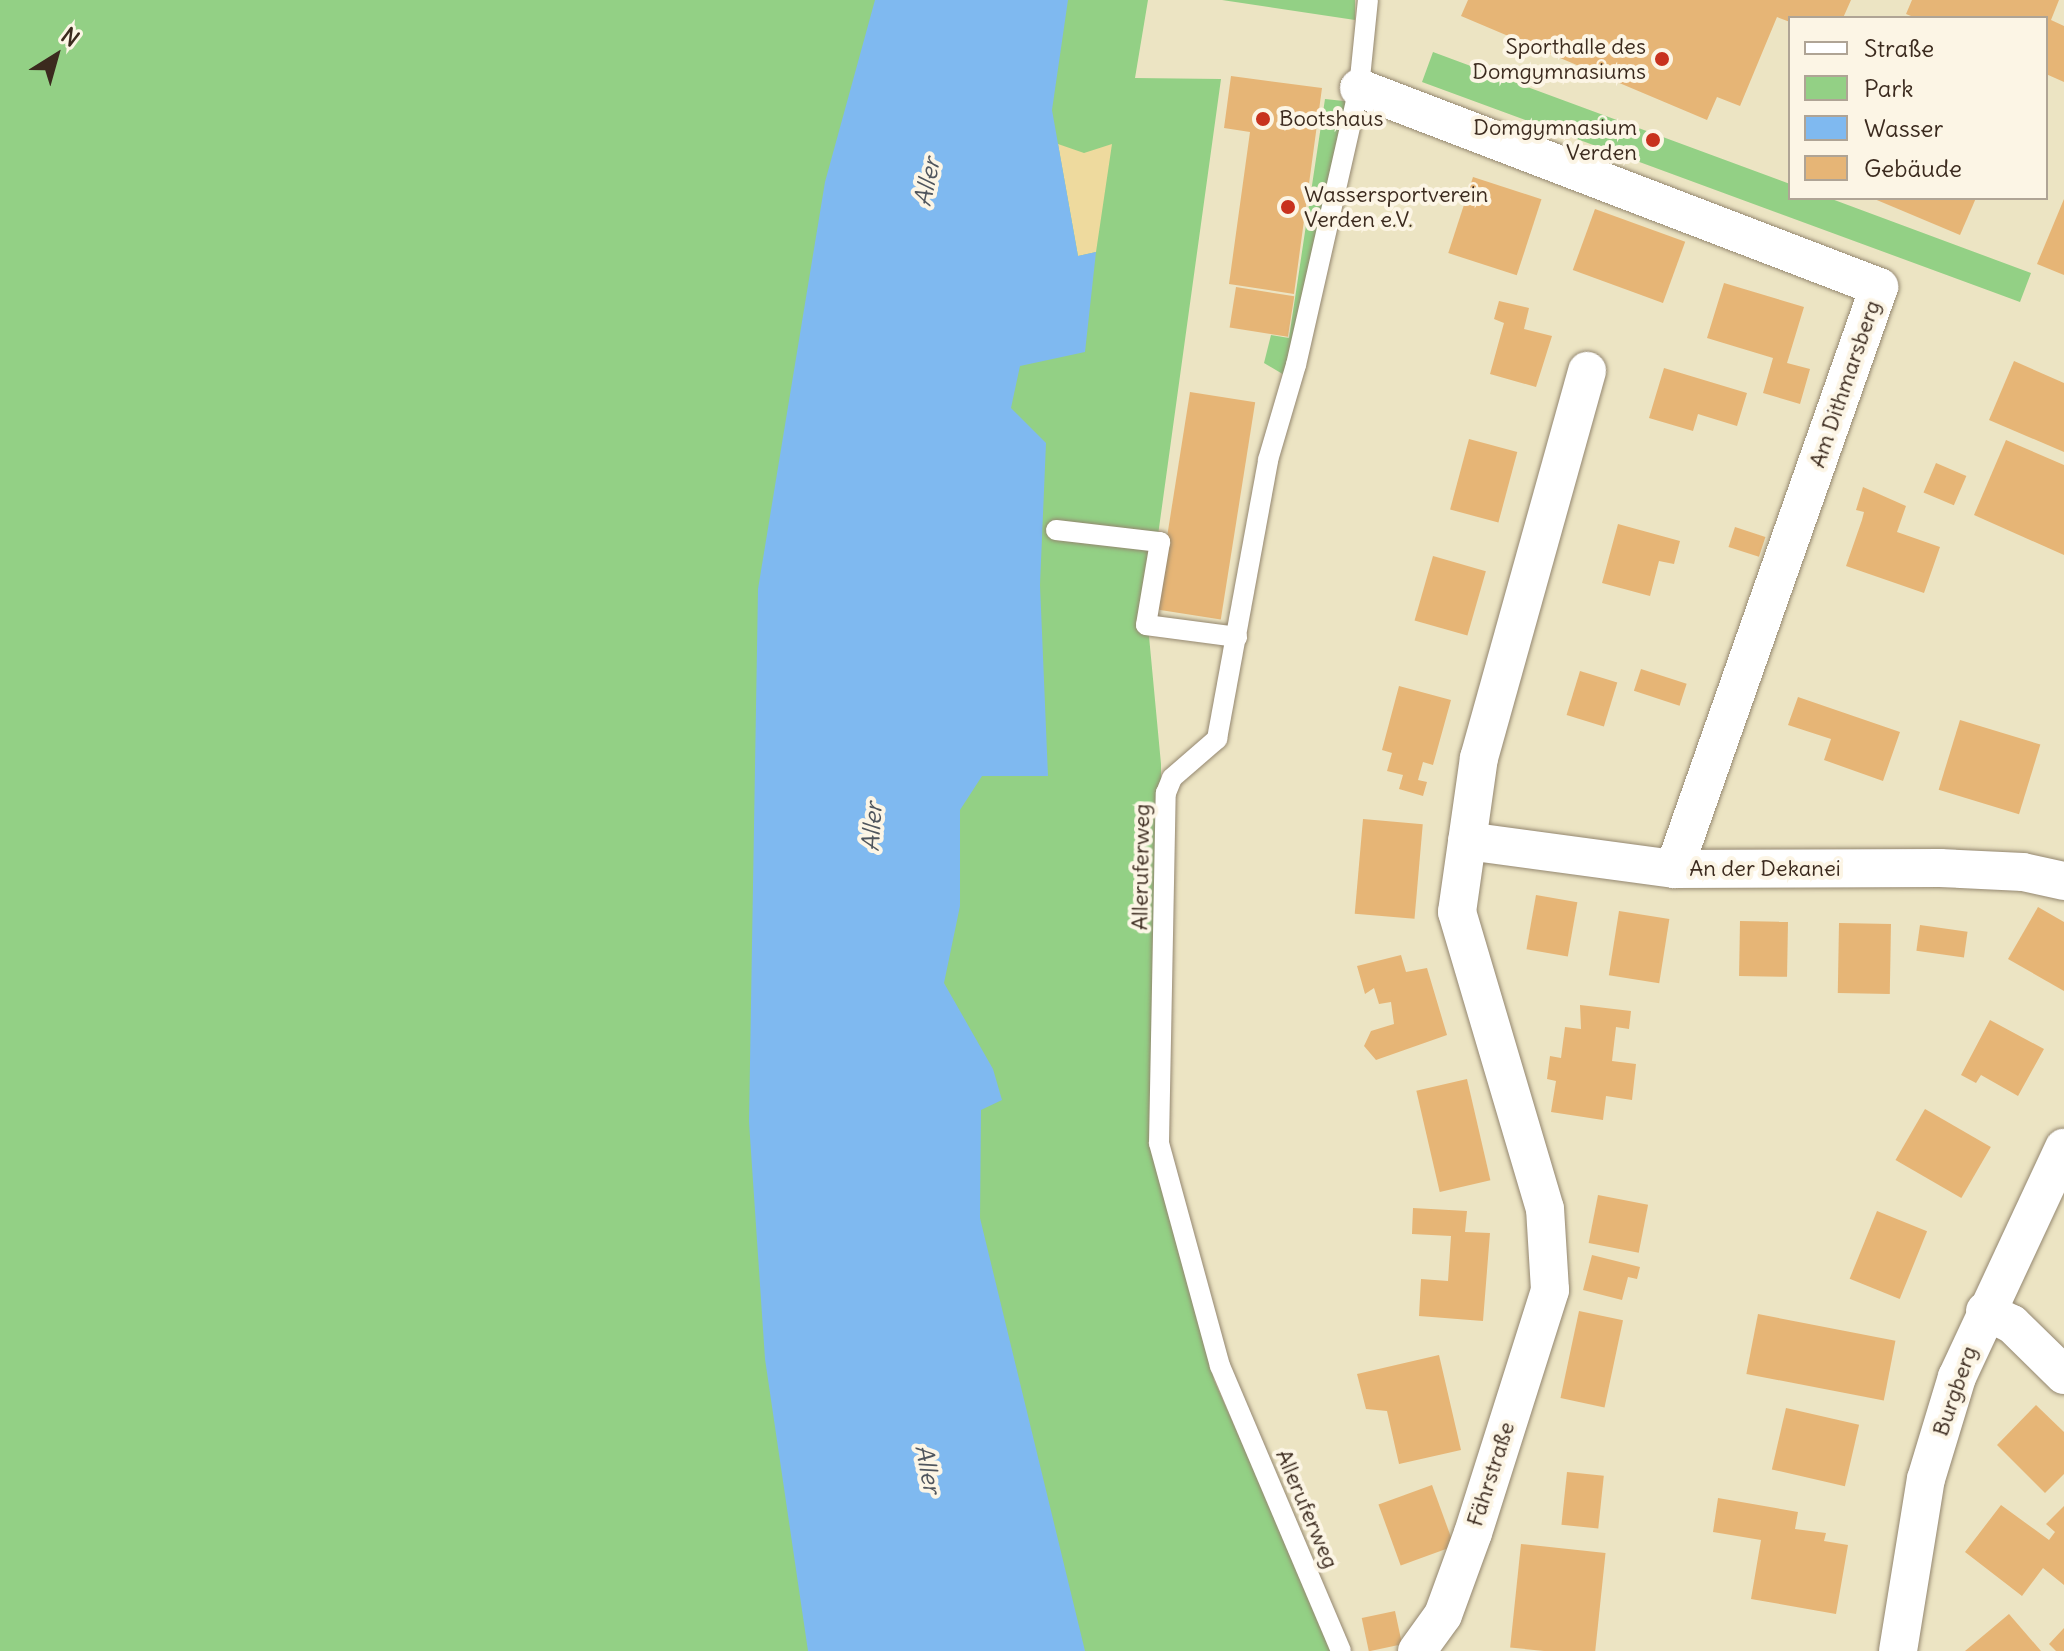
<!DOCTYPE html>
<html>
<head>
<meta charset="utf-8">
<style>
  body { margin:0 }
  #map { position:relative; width:2064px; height:1651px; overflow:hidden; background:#ece4c3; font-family:Delius,sans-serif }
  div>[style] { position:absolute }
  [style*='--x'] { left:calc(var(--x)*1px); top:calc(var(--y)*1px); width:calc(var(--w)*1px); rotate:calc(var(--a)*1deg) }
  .green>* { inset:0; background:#93d085 }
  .sand>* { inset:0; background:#eeda9e }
  .water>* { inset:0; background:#7fb9f0 }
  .building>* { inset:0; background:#e6b576; transform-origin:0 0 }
  .roads { filter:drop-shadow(0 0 2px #948770) drop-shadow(0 0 2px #948770) }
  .service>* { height:20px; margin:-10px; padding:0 10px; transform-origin:10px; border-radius:10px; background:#fff }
  .minor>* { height:38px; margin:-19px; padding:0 19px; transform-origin:19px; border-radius:19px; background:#fff }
  .dots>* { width:22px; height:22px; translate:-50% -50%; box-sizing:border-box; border:4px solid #fcf5e5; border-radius:50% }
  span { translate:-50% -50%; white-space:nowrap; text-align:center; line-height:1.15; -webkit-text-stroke:8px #fcf5e5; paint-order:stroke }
  .poi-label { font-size:22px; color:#3b2a1e }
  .right { translate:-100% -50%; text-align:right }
  .left { translate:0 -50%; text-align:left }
  .street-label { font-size:22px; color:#3b2a1e }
  .water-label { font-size:24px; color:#4f555d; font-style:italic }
  .legend { position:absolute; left:1788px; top:16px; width:260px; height:184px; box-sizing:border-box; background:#fcf5e5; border:2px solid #afa495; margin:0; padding:10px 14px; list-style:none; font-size:24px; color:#3b2a1e }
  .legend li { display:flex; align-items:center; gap:16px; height:40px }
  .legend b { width:40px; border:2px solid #afa495 }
  .north { position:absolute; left:16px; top:16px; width:80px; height:80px; -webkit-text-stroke:6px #fcf5e5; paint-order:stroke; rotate:37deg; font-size:22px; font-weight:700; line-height:32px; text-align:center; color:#3b2a1e }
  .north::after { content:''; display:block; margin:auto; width:28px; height:36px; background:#3b2a1e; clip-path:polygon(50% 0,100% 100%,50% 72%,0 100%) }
</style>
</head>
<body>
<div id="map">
  <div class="green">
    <div style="clip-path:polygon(0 0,1148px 0,1135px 78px,1221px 79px,1147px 615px,1161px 764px,1161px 1166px,1214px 1380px,1334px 1651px,0 1651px)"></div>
    <div style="clip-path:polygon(1222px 0,1355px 0,1355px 20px)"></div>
    <div style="clip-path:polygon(1433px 52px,1790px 184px,1790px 198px,1829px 198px,2031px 273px,2020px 302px,1422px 82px)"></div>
    <div style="clip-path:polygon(1325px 99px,1353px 102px,1291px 379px,1264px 363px,1271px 335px,1289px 338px)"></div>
  </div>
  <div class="sand">
    <div style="clip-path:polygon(1058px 144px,1084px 153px,1112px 144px,1096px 252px,1078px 256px)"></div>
  </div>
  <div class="water">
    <div style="clip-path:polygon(875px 0,1068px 0,1052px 110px,1078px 256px,1096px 252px,1085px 352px,1020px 366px,1011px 408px,1046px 443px,1040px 585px,1048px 776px,982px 776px,960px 810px,960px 906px,944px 983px,993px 1069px,1002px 1100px,981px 1110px,980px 1218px,1085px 1651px,808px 1651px,765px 1359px,749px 1122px,758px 589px,825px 182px)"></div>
  </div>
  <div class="building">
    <div style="clip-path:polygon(1468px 0,1851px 0,1843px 18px,1790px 18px,1790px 22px,1777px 17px,1740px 106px,1717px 97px,1707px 120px,1461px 16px)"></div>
    <div style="clip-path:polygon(1912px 0,2059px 0,2051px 20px,2064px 26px,2064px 82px,2046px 74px,2046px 18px,1916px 18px,1906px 14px)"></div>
    <div style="clip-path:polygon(1231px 76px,1322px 88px,1294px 294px,1229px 284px,1250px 132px,1224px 128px)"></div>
    <div style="left:1473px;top:177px;width:72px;height:80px;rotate:18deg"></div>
    <div style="clip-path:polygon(1872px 198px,1976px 198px,1960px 235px)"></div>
    <div style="clip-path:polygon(2064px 199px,2064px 275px,2037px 264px)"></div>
    <div style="left:1595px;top:209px;width:96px;height:65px;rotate:20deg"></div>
    <div style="clip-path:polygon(1724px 283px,1804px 307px,1787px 363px,1810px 369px,1800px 404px,1763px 393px,1773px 358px,1707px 338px)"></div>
    <div style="left:1236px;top:287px;width:59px;height:41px;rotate:9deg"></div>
    <div style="clip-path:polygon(1499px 301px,1529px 308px,1524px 329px,1552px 336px,1536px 387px,1490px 374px,1504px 323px,1494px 319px)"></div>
    <div style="clip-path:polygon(2014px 361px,2064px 383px,2064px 452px,1989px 420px)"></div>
    <div style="clip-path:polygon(1664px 368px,1747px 393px,1737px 426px,1698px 414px,1693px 431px,1649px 418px)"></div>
    <div style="left:1190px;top:392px;width:66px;height:220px;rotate:9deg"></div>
    <div style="left:1469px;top:439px;width:50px;height:73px;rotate:15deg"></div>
    <div style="clip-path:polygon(2006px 440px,2064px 465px,2064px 555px,1974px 515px)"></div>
    <div style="left:1936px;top:463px;width:33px;height:32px;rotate:23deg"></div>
    <div style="clip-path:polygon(1863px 487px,1906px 506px,1897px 532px,1940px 547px,1924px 593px,1846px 566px,1862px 520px,1864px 512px,1856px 510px)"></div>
    <div style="clip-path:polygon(1618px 524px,1680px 541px,1674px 564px,1659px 561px,1650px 596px,1602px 583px)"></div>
    <div style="left:1735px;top:527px;width:32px;height:21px;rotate:18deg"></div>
    <div style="left:1433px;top:556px;width:55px;height:67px;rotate:16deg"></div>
    <div style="left:1641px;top:669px;width:48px;height:23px;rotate:18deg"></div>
    <div style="left:1580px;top:671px;width:39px;height:46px;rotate:17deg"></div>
    <div style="clip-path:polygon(1399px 686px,1451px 700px,1433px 765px,1423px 762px,1418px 780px,1427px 782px,1423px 796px,1399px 789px,1403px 775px,1387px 771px,1392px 753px,1382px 750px)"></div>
    <div style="clip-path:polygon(1798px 697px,1900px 732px,1883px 781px,1824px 760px,1831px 739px,1788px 725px)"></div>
    <div style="left:1960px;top:720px;width:84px;height:73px;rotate:17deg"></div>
    <div style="left:1363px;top:819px;width:60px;height:95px;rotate:5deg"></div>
    <div style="left:1536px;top:895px;width:42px;height:55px;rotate:10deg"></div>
    <div style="clip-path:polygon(2038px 907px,2064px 922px,2064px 991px,2008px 959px)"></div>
    <div style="left:1619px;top:911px;width:51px;height:65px;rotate:9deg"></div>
    <div style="left:1740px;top:921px;width:48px;height:55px;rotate:1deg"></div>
    <div style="left:1839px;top:923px;width:52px;height:70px;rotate:1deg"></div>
    <div style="left:1920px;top:925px;width:48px;height:26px;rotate:8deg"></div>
    <div style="clip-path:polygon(1401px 955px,1406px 972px,1427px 968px,1447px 1035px,1376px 1060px,1364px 1046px,1371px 1031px,1394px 1024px,1391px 1002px,1379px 1004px,1374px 988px,1365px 994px,1357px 966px)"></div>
    <div style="clip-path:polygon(1580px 1005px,1631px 1011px,1629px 1029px,1616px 1027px,1612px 1061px,1636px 1064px,1632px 1100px,1606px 1096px,1603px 1120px,1551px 1112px,1556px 1081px,1547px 1079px,1550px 1056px,1561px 1058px,1565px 1027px,1581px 1029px)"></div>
    <div style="clip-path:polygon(1990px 1020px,2044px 1049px,2018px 1096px,1981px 1075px,1976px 1083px,1961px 1075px)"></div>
    <div style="left:1467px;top:1079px;width:104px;height:52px;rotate:77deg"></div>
    <div style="left:1925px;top:1109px;width:76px;height:59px;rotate:30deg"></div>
    <div style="left:1598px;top:1195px;width:51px;height:49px;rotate:11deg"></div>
    <div style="clip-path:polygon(1413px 1208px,1467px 1211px,1465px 1232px,1490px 1233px,1483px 1321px,1419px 1316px,1421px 1279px,1448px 1281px,1451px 1236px,1412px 1234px)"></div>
    <div style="left:1877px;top:1211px;width:54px;height:73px;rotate:22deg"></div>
    <div style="clip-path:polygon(1592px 1255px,1640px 1267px,1637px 1279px,1628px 1277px,1622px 1300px,1583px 1290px)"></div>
    <div style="left:1579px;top:1311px;width:45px;height:89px;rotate:12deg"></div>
    <div style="left:1758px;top:1314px;width:140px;height:61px;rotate:11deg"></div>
    <div style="clip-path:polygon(1439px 1355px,1461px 1450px,1399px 1464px,1387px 1411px,1366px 1409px,1357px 1374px)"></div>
    <div style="clip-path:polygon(2036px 1405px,2064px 1432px,2064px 1474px,2045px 1493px,1997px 1445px)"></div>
    <div style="left:1786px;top:1408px;width:75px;height:63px;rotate:13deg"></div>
    <div style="left:1567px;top:1472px;width:37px;height:53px;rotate:6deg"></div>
    <div style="left:1432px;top:1485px;width:65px;height:57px;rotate:70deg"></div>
    <div style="clip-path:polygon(1718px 1498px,1798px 1512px,1795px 1529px,1826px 1533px,1824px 1541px,1848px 1545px,1836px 1614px,1751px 1599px,1761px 1540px,1713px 1532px)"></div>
    <div style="clip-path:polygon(2001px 1505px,2049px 1540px,2055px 1532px,2046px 1524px,2064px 1506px,2064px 1585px,2043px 1568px,2022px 1596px,1965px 1552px)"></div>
    <div style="left:1521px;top:1544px;width:85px;height:104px;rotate:6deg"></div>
    <div style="left:1395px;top:1611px;width:34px;height:34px;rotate:78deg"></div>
    <div style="clip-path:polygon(2009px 1614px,2041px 1651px,1965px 1651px)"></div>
    <div style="clip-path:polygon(2064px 1628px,2064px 1651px,2056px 1651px,2049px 1644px)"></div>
  </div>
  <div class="roads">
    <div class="service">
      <div style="--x:1056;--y:530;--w:105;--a:6.6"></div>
      <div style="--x:1160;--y:542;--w:84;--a:99.6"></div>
      <div style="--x:1146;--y:625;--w:92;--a:7.5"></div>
      <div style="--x:1341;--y:1651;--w:310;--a:-113"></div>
      <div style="--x:1220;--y:1366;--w:231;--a:-105.3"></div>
      <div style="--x:1159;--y:1143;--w:350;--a:-88.9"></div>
      <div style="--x:1166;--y:793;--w:16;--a:-68"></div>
      <div style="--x:1172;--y:778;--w:60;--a:-40.9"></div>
      <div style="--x:1217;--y:739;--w:284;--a:-79.6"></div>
      <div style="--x:1268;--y:460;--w:99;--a:-73.6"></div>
      <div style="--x:1296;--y:365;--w:284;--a:-77.2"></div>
      <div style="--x:1359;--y:88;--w:88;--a:-84.2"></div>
    </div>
    <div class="minor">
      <div style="--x:1359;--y:88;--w:557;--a:20.94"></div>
      <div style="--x:1879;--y:287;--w:617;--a:109.4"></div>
      <div style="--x:1467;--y:841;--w:209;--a:7.7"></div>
      <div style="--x:1674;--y:869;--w:266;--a:-0.2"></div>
      <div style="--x:1940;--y:868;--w:83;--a:2.8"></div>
      <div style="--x:2023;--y:872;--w:42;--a:12.4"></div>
      <div style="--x:1985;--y:1311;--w:30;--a:26"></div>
      <div style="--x:2012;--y:1324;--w:73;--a:44.4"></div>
      <div style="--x:1417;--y:1651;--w:44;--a:-54.2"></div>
      <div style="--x:1443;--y:1615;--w:87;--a:-69.9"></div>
      <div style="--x:1473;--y:1533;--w:255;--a:-72.4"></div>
      <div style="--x:1550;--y:1290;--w:81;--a:-93.5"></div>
      <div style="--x:1545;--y:1209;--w:310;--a:-106.5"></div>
      <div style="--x:1457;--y:912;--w:156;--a:-81.9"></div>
      <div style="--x:1479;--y:758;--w:402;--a:-74.4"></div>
      <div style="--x:1898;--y:1651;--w:174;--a:-80.8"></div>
      <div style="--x:1926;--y:1479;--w:107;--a:-73.1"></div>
      <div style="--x:1957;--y:1377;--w:253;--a:-65"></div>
    </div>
  </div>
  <div class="dots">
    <div style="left:1662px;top:59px;background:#c8321e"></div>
    <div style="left:1263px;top:119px;background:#c8321e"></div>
    <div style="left:1653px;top:140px;background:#c8321e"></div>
    <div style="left:1288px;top:207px;background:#c8321e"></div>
  </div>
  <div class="poi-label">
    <span class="right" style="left:1646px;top:59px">Sporthalle des<br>Domgymnasiums</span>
    <span class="left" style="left:1279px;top:119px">Bootshaus</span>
    <span class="right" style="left:1637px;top:140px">Domgymnasium<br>Verden</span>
    <span class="left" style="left:1304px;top:207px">Wassersportverein<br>Verden e.V.</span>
  </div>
  <div class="street-label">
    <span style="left:1845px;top:384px;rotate:-71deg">Am Dithmarsberg</span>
    <span style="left:1141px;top:867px;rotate:-89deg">Alleruferweg</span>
    <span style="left:1765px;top:869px">An der Dekanei</span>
    <span style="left:1955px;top:1391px;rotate:-71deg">Burgberg</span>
    <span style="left:1491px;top:1474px;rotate:-72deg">Fährstraße</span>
    <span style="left:1307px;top:1509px;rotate:67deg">Alleruferweg</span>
  </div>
  <div class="water-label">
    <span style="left:927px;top:182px;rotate:-78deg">Aller</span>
    <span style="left:872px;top:827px;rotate:-86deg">Aller</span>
    <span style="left:928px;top:1469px;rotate:79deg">Aller</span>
  </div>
  <ul class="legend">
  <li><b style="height:10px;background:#fff"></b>Straße</li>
  <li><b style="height:22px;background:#93d085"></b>Park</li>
  <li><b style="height:22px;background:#7fb9f0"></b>Wasser</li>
  <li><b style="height:22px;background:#e6b576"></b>Gebäude</li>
  </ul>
  <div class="north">N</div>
</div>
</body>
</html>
